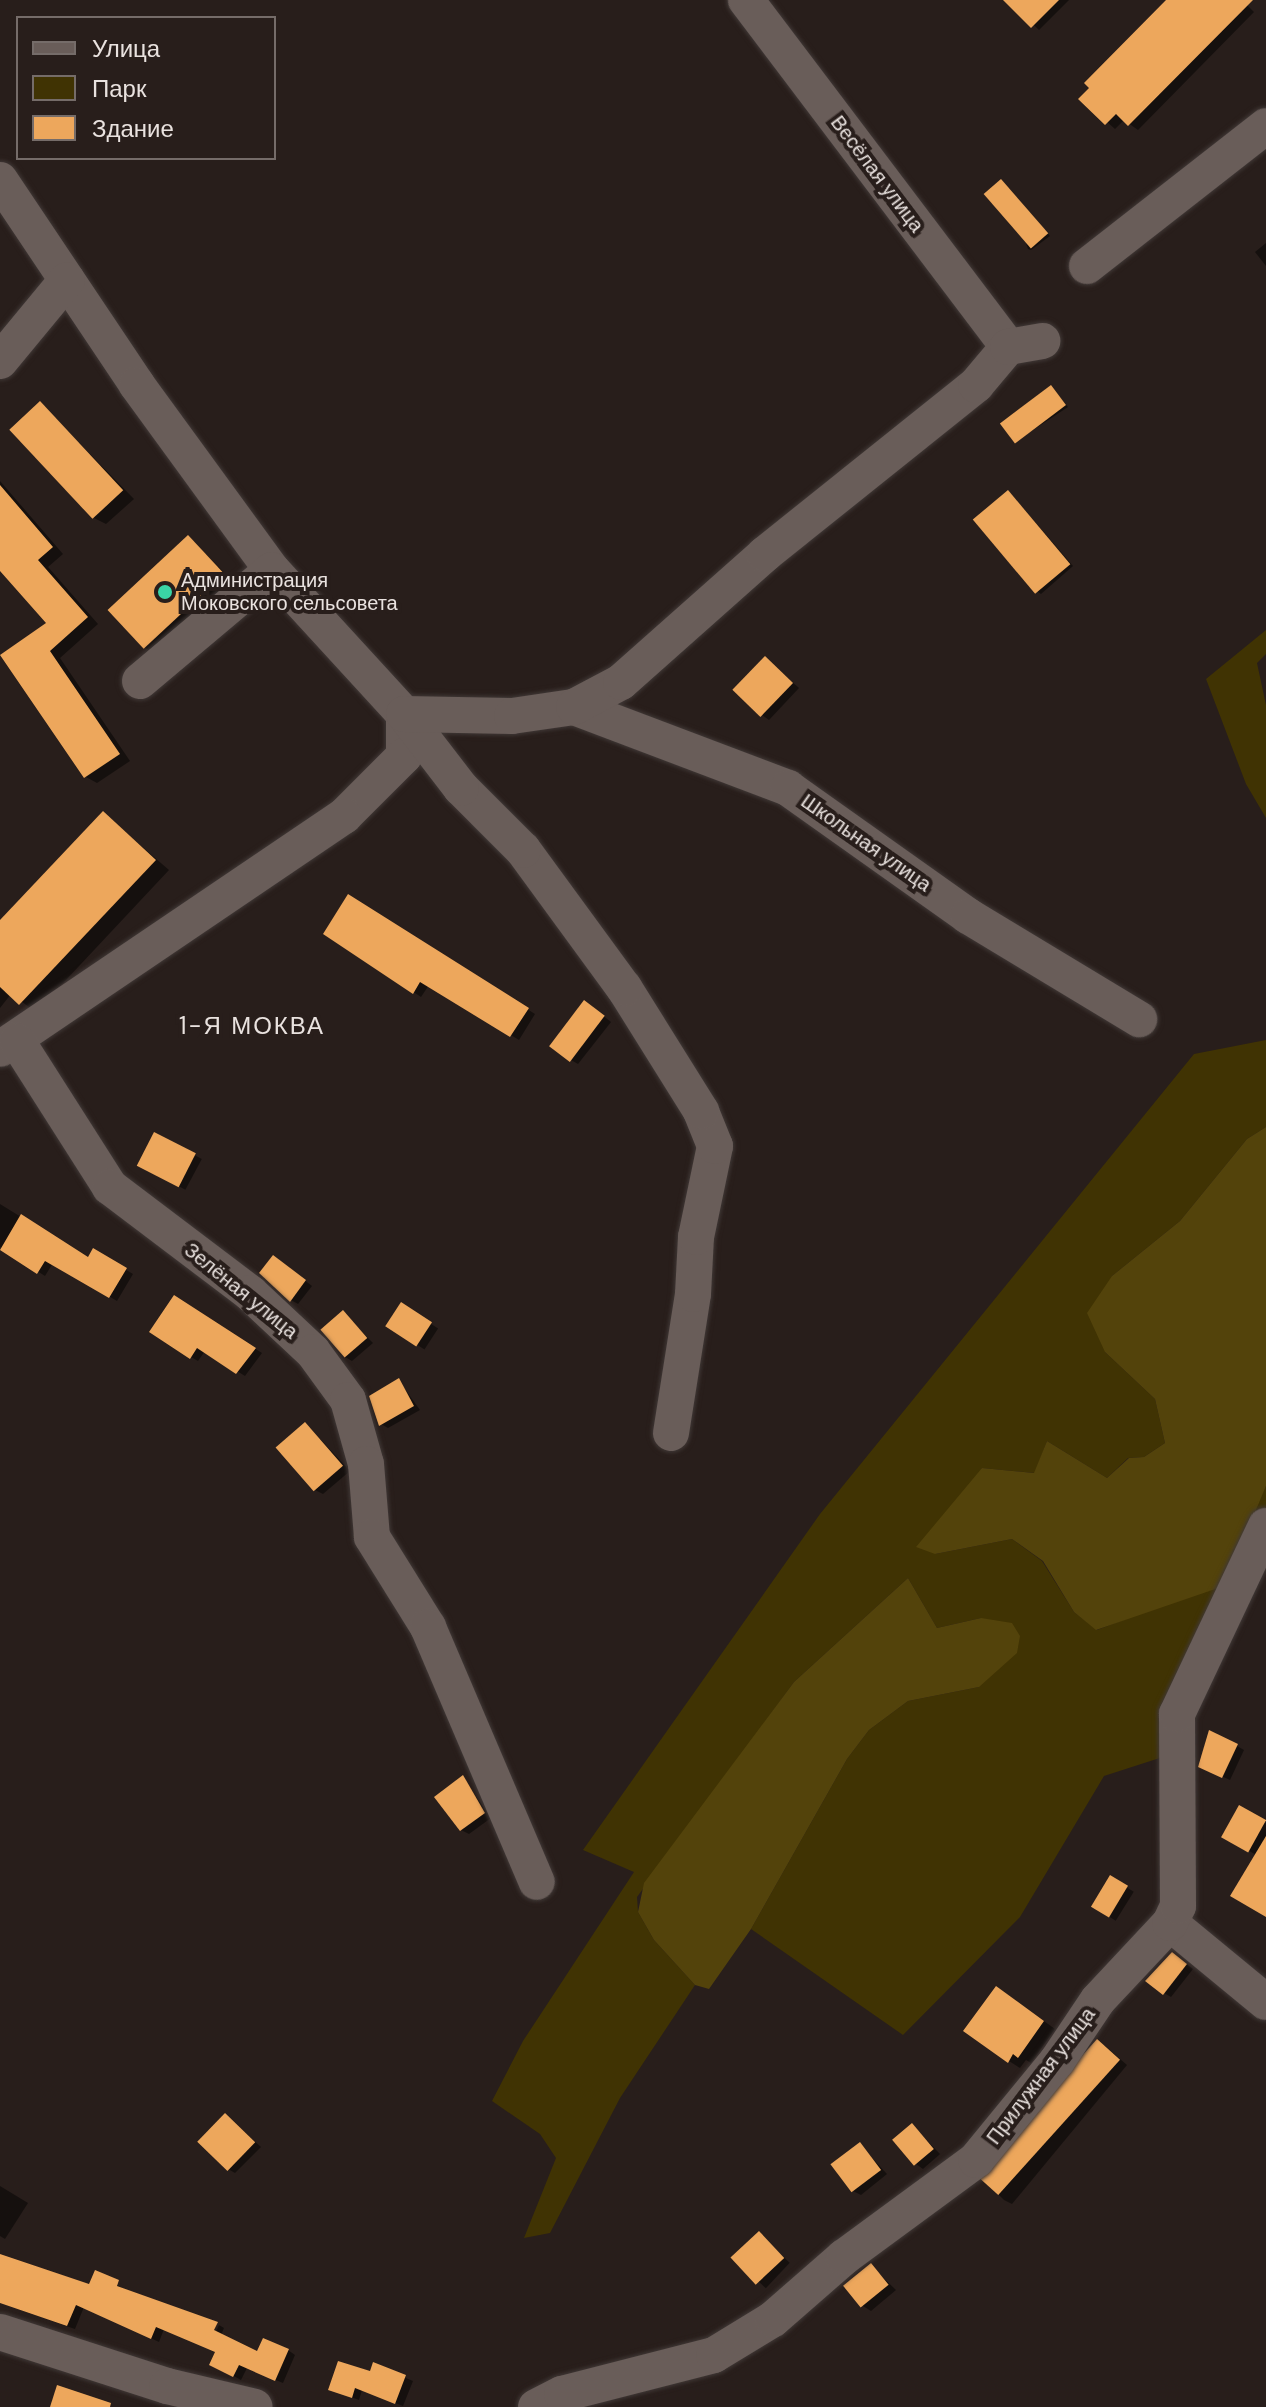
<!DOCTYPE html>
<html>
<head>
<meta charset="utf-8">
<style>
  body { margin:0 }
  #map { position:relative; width:1266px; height:2407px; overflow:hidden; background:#281e1b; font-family:"DM Sans",sans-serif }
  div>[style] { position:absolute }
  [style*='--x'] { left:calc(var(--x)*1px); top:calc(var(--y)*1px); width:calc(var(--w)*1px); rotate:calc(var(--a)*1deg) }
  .green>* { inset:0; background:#403303 }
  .forest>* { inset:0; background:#53430b }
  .shadow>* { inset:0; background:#0007; transform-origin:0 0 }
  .building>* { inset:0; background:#eda75c; transform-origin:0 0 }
  .roads { filter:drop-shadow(0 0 2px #403836) drop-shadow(0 0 2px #403836) }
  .minor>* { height:36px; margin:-18px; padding:0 18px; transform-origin:18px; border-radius:18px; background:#695d59 }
  .dots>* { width:22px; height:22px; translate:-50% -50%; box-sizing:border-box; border:4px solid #281e1b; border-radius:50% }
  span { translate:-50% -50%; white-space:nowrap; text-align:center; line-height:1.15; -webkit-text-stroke:8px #281e1b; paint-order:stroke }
  .street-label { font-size:20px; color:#e9e2df }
  .poi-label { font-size:20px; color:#e9e2df }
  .left { translate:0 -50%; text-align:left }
  .quarter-label { font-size:24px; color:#e9e2df; letter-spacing:2px }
  .legend { position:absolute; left:16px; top:16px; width:260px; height:144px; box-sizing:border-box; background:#281e1b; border:2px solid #756c69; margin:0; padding:10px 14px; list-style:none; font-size:24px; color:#e9e2df }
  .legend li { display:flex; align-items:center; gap:16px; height:40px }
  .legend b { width:40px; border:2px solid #756c69 }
</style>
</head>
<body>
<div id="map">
  <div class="green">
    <div style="clip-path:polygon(1266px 630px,1266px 654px,1257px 663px,1266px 705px,1266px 818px,1246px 784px,1206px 679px)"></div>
    <div style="clip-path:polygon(1266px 1040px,1266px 1127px,1247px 1139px,1180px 1221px,1112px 1276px,1105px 1352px,1155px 1399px,1165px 1443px,1144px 1457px,1128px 1458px,1107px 1478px,1047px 1441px,1035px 1473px,982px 1468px,935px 1554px,1012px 1539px,1042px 1561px,1074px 1612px,1097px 1630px,1157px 1607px,1249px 1521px,1266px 1486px,1266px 1516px,1169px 1755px,1104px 1776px,1020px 1917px,903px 2035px,751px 1929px,847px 1759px,869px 1730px,908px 1701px,979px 1687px,981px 1618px,937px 1628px,908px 1578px,794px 1682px,637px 1897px,638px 1912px,654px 1940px,695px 1985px,620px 2098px,550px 2233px,524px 2238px,556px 2158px,540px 2134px,492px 2101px,523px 2041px,634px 1872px,583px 1850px,820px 1514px,1194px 1054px)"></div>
  </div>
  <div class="forest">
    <div style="clip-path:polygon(1266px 1127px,1266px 1486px,1224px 1586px,1096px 1630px,1074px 1612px,1043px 1561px,1012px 1539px,935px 1554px,916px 1547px,982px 1468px,1034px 1473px,1047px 1441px,1107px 1478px,1129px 1458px,1144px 1457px,1165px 1443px,1155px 1399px,1105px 1352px,1087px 1313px,1112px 1276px,1180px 1221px,1247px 1139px)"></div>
    <div style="clip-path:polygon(908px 1578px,937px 1628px,981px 1618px,1012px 1623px,1020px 1636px,1017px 1653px,979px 1687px,908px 1701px,869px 1730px,847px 1759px,751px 1929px,709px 1989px,695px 1985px,654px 1940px,638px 1912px,644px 1883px,794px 1682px)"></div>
  </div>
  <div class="shadow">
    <div style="clip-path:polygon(1008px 0,1069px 0,1039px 30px)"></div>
    <div style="clip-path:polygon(1168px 0,1242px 0,1254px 12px,1138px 130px,1124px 120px,1115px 129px,1081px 99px)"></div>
    <div style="clip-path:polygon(1005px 184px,1050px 236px,1031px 250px,1028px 249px)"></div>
    <div style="clip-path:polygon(1266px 243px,1266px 266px,1255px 252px)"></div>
    <div style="clip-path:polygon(1051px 387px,1068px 407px,1015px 442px)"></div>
    <div style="clip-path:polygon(41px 404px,134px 499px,106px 524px,94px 518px)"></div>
    <div style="clip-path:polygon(0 481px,63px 554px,48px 567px,98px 624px,60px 658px,130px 761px,97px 783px,86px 777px,2px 655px,49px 623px,0 567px)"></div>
    <div style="clip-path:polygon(1011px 494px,1073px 566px,1041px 594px,1038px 592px)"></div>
    <div style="clip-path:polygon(188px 537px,234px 582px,154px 653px,142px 646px)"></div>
    <div style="clip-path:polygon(766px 659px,799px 688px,769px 720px,762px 715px)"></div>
    <div style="clip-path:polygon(103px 813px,169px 870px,36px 1012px,11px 994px,0 1008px,0 923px)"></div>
    <div style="clip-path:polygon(349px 897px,535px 1014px,519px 1040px,429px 985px,421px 997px,326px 933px)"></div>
    <div style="clip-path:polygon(592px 1007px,611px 1022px,578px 1064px,571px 1060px)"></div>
    <div style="left:155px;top:1134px;width:53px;height:35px;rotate:28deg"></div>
    <div style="clip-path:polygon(0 1204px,89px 1259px,94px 1251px,133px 1274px,117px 1301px,53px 1263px,45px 1276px,0 1247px)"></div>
    <div style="clip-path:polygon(281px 1262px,312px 1286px,298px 1304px,291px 1300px)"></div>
    <div style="clip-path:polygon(182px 1302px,262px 1353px,245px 1376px,205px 1351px,198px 1361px,191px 1357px)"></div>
    <div style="left:402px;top:1305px;width:43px;height:25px;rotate:33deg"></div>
    <div style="clip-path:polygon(343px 1313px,373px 1343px,352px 1361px,345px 1357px)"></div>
    <div style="clip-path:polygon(399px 1381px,420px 1410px,388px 1428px,381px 1424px)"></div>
    <div style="clip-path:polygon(306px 1424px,350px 1471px,323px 1494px,315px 1490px)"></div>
    <div style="clip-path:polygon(1237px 1746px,1244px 1750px,1230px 1780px,1208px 1770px)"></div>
    <div style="clip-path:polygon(463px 1778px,491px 1818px,469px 1834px,461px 1830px)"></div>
    <div style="clip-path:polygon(1240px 1808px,1266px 1823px,1266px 1843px,1258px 1856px,1223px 1836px)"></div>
    <div style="left:1110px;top:1877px;width:28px;height:34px;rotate:32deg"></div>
    <div style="clip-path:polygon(1180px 1959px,1193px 1969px,1171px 1997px,1164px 1993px)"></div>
    <div style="clip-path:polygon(1008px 1995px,1055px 2029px,1031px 2063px,1026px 2060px,1020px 2068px,1009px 2061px)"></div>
    <div style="clip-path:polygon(1105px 2046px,1127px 2065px,1012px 2204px,1004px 2200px,985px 2181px)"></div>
    <div style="clip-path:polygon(226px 2116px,261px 2147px,235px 2173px,228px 2169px)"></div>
    <div style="clip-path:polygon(912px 2125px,940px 2154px,923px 2169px,916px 2164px)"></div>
    <div style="clip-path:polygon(860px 2145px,887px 2174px,861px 2195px,853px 2191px)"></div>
    <div style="clip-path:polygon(0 2186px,28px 2203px,5px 2239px,0 2236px)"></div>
    <div style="left:759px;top:2234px;width:42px;height:35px;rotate:43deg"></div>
    <div style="clip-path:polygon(871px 2266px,896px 2290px,871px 2311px,863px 2306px)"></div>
    <div style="clip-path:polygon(0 2268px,90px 2286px,96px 2273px,212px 2340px,219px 2325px,224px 2328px,221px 2335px,258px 2354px,288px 2350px,295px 2355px,283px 2383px,247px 2368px,241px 2380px,219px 2368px,217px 2352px,164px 2329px,159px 2342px,84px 2307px,75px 2329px,0 2303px)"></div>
    <div style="clip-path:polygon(375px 2365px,413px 2381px,403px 2406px,362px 2390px,359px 2400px,331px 2390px,371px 2373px)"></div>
  </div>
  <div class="building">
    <div style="clip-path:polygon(1003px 0,1059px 0,1031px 28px)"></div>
    <div style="clip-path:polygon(1166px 0,1253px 0,1128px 126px,1116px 114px,1105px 125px,1078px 99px,1089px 88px,1084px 83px)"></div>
    <div style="left:1001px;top:179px;width:72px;height:23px;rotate:49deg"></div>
    <div style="left:1051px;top:385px;width:25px;height:64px;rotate:53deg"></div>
    <div style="left:40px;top:401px;width:122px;height:42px;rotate:47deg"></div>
    <div style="clip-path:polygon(0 485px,53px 547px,38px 560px,88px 617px,50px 651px,120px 754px,84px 778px,0 655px,46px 623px,0 571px)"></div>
    <div style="left:1008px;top:490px;width:97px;height:46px;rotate:50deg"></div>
    <div style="left:188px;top:535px;width:53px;height:110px;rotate:47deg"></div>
    <div style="left:765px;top:656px;width:39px;height:47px;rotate:44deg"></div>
    <div style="clip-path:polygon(103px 811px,156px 860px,19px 1005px,0 987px,0 920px)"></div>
    <div style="clip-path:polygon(348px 894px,529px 1008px,510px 1037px,420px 982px,413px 994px,323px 934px)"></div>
    <div style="left:584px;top:1000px;width:26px;height:58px;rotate:37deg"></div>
    <div style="left:154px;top:1132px;width:47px;height:38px;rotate:27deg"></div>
    <div style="clip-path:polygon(21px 1214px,88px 1257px,93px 1248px,127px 1268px,109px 1298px,45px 1261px,37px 1274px,0 1250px)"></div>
    <div style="clip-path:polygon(273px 1255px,306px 1280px,290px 1302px,259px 1273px)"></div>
    <div style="clip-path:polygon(174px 1295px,256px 1348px,236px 1374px,197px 1348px,190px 1359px,149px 1332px)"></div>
    <div style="left:401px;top:1302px;width:37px;height:29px;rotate:33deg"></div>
    <div style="left:343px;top:1310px;width:37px;height:30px;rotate:49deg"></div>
    <div style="clip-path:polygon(399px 1378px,414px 1406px,379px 1426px,369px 1396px)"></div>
    <div style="left:305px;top:1422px;width:58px;height:39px;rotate:49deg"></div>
    <div style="clip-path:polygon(1209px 1730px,1238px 1744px,1222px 1778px,1198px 1767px)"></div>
    <div style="clip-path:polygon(463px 1775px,485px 1813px,460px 1831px,434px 1797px)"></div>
    <div style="left:1239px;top:1805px;width:31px;height:37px;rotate:29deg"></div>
    <div style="clip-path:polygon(1266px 1836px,1266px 1917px,1230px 1896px)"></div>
    <div style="left:1110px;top:1875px;width:21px;height:37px;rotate:31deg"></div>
    <div style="clip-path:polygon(1172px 1952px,1187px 1964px,1163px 1995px,1145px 1981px)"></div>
    <div style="clip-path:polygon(996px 1986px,1044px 2021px,1018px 2058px,1013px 2054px,1008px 2063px,963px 2031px)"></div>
    <div style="left:1097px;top:2039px;width:31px;height:182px;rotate:42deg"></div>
    <div style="left:225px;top:2113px;width:42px;height:40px;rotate:44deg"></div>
    <div style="left:912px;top:2123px;width:34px;height:26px;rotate:50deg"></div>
    <div style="left:860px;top:2142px;width:35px;height:37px;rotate:53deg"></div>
    <div style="left:759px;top:2231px;width:37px;height:39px;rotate:47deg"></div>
    <div style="clip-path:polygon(0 2254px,89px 2284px,95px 2270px,119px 2280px,117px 2286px,218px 2322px,214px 2330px,257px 2351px,263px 2338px,289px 2349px,275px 2381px,239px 2365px,233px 2377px,209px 2365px,215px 2352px,156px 2327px,151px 2339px,76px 2305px,67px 2326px,0 2303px)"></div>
    <div style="left:871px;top:2263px;width:28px;height:36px;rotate:51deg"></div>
    <div style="clip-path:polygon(338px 2361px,370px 2371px,373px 2362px,406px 2375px,395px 2404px,355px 2388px,352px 2398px,328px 2390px)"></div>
    <div style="clip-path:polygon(57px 2385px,111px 2403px,110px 2407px,50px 2407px)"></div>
  </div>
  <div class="roads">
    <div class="minor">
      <div style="--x:746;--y:0;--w:435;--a:52.9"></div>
      <div style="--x:0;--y:180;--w:247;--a:56.2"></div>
      <div style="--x:137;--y:385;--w:229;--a:53.9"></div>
      <div style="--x:272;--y:570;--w:195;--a:47.5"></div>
      <div style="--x:404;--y:714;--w:42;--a:90"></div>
      <div style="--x:404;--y:756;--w:85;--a:135"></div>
      <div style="--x:344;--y:816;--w:415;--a:145.9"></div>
      <div style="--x:1087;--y:266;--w:227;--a:-38"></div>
      <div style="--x:0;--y:361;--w:105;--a:-50.4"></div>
      <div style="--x:140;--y:681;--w:172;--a:-40.1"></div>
      <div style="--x:574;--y:707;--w:229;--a:20.7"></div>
      <div style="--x:788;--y:788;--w:221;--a:35.4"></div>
      <div style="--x:968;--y:916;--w:200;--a:31.1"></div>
      <div style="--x:17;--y:1041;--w:173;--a:57.5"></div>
      <div style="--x:110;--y:1187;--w:176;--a:37.1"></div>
      <div style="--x:250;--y:1293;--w:86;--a:43.1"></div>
      <div style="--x:313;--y:1352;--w:59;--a:53.9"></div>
      <div style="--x:348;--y:1400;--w:66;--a:74.3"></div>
      <div style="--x:366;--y:1464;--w:73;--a:85.3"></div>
      <div style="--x:372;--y:1537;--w:106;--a:58.1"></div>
      <div style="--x:428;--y:1627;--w:277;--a:66.9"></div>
      <div style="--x:671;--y:1433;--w:141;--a:-81"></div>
      <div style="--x:693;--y:1294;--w:57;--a:-87"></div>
      <div style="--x:696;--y:1237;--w:93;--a:-78.2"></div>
      <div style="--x:715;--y:1146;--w:38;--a:-112"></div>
      <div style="--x:701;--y:1111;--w:145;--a:-122"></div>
      <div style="--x:624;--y:988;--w:171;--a:-126.2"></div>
      <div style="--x:523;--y:850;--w:88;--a:-135"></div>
      <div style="--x:461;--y:788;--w:93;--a:-127.6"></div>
      <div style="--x:404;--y:714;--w:108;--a:1.1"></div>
      <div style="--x:512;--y:716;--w:63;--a:-8.3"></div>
      <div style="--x:574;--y:707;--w:53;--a:-28"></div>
      <div style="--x:621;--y:682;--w:193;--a:-41.6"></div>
      <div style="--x:765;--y:554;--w:270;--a:-38.7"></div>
      <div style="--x:976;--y:385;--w:50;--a:-49.9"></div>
      <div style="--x:1008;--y:347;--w:35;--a:-10"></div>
      <div style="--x:1170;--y:1923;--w:124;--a:39.5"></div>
      <div style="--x:0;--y:2332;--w:176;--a:17.9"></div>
      <div style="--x:167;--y:2386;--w:90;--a:13.4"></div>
      <div style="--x:536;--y:2407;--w:29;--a:-27"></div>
      <div style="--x:562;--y:2394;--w:157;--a:-14.4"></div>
      <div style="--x:714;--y:2355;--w:69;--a:-31.4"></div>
      <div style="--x:773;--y:2319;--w:94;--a:-41.1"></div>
      <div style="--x:844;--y:2257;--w:164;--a:-36.3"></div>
      <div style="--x:976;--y:2160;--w:128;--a:-50.7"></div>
      <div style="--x:1057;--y:2061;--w:73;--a:-56.1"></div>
      <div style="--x:1098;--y:2000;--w:105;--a:-46.9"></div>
      <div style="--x:1170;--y:1923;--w:19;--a:-65"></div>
      <div style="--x:1178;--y:1906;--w:192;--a:-90.3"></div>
      <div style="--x:1177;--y:1714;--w:208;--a:-64.7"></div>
    </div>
  </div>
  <div class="dots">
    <div style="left:165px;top:592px;background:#3ad4a5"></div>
  </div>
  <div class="street-label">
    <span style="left:877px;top:174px;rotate:53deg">Весёлая улица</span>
    <span style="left:866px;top:843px;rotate:35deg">Школьная улица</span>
    <span style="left:241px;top:1291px;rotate:39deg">Зелёная улица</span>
    <span style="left:1041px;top:2076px;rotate:-53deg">Прилужная улица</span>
  </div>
  <div class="poi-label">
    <span class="left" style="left:181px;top:592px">Администрация<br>Моковского сельсовета</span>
  </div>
  <div class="quarter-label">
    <span style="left:252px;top:1026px">1-Я МОКВА</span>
  </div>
  <ul class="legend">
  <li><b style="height:10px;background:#695d59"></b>Улица</li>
  <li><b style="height:22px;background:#403303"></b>Парк</li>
  <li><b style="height:22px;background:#eda75c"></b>Здание</li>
  </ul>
</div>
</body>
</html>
